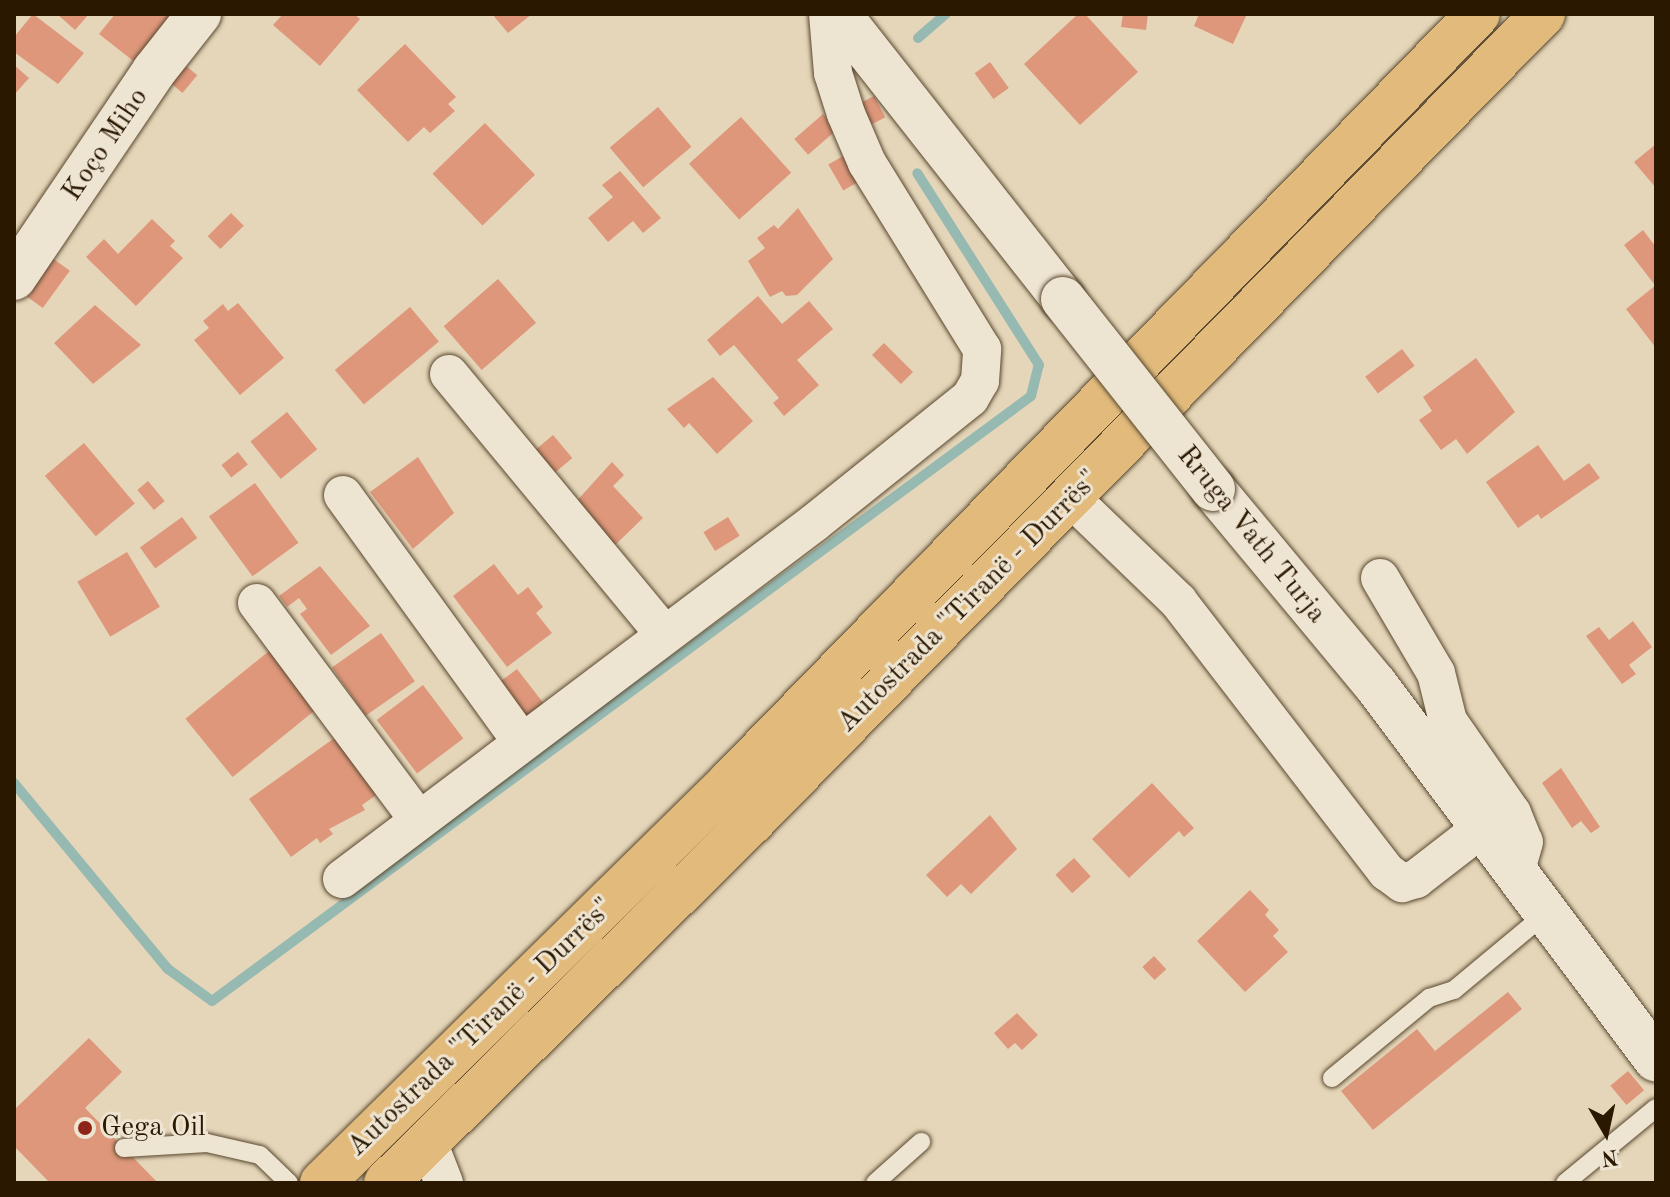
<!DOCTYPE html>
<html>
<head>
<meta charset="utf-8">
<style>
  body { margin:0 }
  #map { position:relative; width:1670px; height:1197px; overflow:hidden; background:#e5d6b9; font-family:"Old Standard TT",serif }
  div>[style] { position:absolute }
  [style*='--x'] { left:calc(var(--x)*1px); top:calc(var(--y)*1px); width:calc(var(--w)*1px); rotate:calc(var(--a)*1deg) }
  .stream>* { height:10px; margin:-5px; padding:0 5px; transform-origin:5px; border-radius:5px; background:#96b9b2 }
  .building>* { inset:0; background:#de977b; transform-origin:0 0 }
  .roads { filter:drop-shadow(0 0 2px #59482f) drop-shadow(0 0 2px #59482f) }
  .service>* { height:18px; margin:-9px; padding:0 9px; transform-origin:9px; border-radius:9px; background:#eee4d2 }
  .minor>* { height:38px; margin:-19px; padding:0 19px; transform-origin:19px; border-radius:19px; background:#eee4d2 }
  .tertiary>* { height:44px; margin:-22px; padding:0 22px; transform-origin:22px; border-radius:22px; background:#eee4d2 }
  .trunk>* { height:44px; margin:-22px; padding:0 22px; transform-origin:22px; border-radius:22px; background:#e2bb7c }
  .bridges { filter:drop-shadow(0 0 2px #59482f) drop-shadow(0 0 2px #59482f) }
  .tertiary-bridge>* { height:44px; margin:-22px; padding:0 22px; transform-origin:22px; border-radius:22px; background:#eee4d2 }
  .dots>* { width:22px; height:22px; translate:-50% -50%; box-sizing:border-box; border:4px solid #eee4d2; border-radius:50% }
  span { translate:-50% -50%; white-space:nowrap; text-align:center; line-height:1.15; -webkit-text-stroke:6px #eee4d2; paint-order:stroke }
  .street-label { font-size:28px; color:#2a1801 }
  .poi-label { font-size:28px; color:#2a1801 }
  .left { translate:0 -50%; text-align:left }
  .frame { position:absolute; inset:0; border:16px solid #2a1801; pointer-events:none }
  .north { position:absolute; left:1566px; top:1093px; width:80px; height:80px; -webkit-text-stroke:6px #eee4d2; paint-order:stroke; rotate:171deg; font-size:22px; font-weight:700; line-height:32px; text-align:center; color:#2a1801 }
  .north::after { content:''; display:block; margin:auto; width:28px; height:36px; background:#2a1801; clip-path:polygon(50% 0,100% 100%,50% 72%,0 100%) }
</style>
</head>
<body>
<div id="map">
  <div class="stream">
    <div style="--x:918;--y:38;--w:37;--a:-41"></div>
    <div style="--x:14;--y:783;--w:241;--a:50.4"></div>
    <div style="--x:168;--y:969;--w:54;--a:36"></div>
    <div style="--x:212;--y:1001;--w:1018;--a:-36.45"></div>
    <div style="--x:1031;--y:396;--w:32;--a:-76"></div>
    <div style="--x:1039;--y:365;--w:227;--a:-122.4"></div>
  </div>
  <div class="building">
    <div style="clip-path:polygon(33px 14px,84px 53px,58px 84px,14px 52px,14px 37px)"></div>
    <div style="clip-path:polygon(57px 14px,89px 14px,75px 30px)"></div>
    <div style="clip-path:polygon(115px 14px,183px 14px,141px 67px,99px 34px)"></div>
    <div style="clip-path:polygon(283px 14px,354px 14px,360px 19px,320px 66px,273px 25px)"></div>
    <div style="clip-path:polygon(492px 14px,532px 14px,508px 33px)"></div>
    <div style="clip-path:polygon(1078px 14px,1085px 14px,1138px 72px,1080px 125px,1024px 64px)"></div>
    <div style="clip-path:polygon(1123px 14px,1148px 14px,1146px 30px,1121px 27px)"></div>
    <div style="clip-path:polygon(1199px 14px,1247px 14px,1233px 44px,1194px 26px)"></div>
    <div style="clip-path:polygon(405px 44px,456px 97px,448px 104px,455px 111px,430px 133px,424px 127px,408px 142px,357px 90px)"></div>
    <div style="left:990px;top:62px;width:32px;height:19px;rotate:54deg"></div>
    <div style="clip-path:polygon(14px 65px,29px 78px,14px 95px)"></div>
    <div style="left:185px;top:65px;width:16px;height:23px;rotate:40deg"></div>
    <div style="left:874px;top:96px;width:24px;height:15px;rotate:62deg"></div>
    <div style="left:658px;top:107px;width:52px;height:63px;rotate:50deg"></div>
    <div style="left:823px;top:114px;width:21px;height:38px;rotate:49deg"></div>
    <div style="left:741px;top:117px;width:75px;height:70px;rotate:48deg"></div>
    <div style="left:485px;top:123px;width:72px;height:73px;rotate:46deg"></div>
    <div style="clip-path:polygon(1656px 144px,1656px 188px,1634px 162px)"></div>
    <div style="left:843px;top:156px;width:30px;height:17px;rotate:60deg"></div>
    <div style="clip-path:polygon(620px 171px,661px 218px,643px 233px,633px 221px,608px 242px,588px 218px,613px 197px,602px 185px)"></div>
    <div style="clip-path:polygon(798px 208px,833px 259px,797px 295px,786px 296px,782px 291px,770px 297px,748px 261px,765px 248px,757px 238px,774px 225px,778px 229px)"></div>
    <div style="left:231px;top:213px;width:18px;height:33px;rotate:45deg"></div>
    <div style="clip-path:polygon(152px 219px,175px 241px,170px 246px,183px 258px,136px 306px,86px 257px,104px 239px,118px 254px)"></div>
    <div style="clip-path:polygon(1643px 230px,1656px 247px,1654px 284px,1624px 245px)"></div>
    <div style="left:48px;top:255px;width:27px;height:46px;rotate:36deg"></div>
    <div style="left:498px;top:279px;width:58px;height:72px;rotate:49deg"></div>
    <div style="clip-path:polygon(1656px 285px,1656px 348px,1626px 309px)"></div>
    <div style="clip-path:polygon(758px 296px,782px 324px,809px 301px,833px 329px,797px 360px,819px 385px,784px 416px,773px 403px,779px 398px,734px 345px,720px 356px,707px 340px)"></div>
    <div style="clip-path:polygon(238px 303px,284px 358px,240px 395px,194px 340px,209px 328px,203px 321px,223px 304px,228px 311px)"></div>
    <div style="clip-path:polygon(95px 305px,141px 345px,93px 384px,54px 343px)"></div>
    <div style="left:410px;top:307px;width:45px;height:98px;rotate:50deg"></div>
    <div style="left:884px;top:343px;width:41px;height:17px;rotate:45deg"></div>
    <div style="left:1402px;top:349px;width:21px;height:46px;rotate:53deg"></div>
    <div style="clip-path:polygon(1476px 358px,1515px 412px,1467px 454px,1456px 439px,1441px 450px,1419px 420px,1432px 411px,1423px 397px)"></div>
    <div style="clip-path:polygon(713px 377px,753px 421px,717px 454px,689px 423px,684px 428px,667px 409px)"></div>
    <div style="left:287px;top:412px;width:48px;height:47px;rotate:51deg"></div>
    <div style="left:553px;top:435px;width:30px;height:24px;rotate:50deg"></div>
    <div style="left:84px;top:443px;width:79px;height:51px;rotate:50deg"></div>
    <div style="clip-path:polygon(1538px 445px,1564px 481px,1589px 463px,1600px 478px,1541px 519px,1538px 514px,1518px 528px,1486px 482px)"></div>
    <div style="left:238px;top:452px;width:16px;height:21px;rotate:52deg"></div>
    <div style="clip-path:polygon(418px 457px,454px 513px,413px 549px,370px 492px)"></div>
    <div style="clip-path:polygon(612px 462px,624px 475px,613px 486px,643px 518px,613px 547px,573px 505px)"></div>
    <div style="left:148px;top:481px;width:26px;height:14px;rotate:50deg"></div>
    <div style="left:255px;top:483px;width:74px;height:57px;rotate:54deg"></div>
    <div style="left:182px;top:517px;width:26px;height:52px;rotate:54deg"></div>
    <div style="left:728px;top:517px;width:22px;height:29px;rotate:58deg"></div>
    <div style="left:127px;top:552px;width:64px;height:58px;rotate:59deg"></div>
    <div style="clip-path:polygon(494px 564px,518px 595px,528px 587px,543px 607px,536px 613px,552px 633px,507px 667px,453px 596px)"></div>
    <div style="clip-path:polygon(320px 566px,370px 626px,331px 655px,300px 614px,307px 609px,299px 598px,287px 607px,279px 596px)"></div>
    <div style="clip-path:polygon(1633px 621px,1652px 647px,1629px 665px,1636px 674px,1622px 684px,1586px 636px,1599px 627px,1609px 640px)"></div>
    <div style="left:381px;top:633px;width:59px;height:60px;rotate:55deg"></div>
    <div style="left:274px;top:647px;width:75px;height:114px;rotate:51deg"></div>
    <div style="clip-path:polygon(517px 669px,548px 709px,536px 718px,517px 718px,494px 686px)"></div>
    <div style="left:423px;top:685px;width:67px;height:58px;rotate:53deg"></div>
    <div style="clip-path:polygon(340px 734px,382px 791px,362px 805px,365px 810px,329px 829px,333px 834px,320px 843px,317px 838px,291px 857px,249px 799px)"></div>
    <div style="clip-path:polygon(1561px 768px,1600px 827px,1591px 833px,1581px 821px,1572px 828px,1542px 783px)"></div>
    <div style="clip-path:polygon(1152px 783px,1194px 828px,1184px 837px,1179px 831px,1129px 878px,1092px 839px)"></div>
    <div style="clip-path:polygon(990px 815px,1017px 849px,971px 894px,961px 884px,947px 897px,926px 875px)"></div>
    <div style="left:1074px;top:858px;width:25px;height:25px;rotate:48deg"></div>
    <div style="clip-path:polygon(1250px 890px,1269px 910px,1265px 915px,1279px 930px,1273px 936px,1288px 952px,1245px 992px,1197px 941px)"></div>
    <div style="left:1154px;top:956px;width:18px;height:16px;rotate:47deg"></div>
    <div style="clip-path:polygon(1508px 992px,1522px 1009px,1373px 1130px,1341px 1091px,1417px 1029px,1435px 1051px)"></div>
    <div style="clip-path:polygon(1017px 1013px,1038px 1035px,1022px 1050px,1015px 1043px,1008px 1049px,994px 1033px)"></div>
    <div style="clip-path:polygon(89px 1038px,122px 1072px,85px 1108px,158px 1183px,50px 1183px,14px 1146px,14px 1110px)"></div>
    <div style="left:1628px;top:1071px;width:25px;height:23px;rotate:50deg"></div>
  </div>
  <div class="roads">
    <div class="service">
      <div style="--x:1332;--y:1078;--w:126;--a:-39.5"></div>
      <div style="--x:1429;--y:998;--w:26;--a:-18"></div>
      <div style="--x:1454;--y:990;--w:117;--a:-39.8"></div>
      <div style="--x:124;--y:1148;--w:83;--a:-3.4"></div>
      <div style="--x:207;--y:1143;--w:54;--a:12.8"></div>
      <div style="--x:260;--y:1155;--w:40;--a:44"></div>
      <div style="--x:875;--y:1183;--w:62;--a:-41.7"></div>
      <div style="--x:1565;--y:1183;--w:118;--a:-39.5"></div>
    </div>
    <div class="minor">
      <div style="--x:449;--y:374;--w:337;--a:50.4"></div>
      <div style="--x:343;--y:495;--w:304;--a:54.1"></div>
      <div style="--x:1071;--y:498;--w:149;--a:43.9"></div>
      <div style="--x:1178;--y:601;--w:342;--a:52.4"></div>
      <div style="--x:1387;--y:872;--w:19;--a:36"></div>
      <div style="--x:1402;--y:883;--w:15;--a:-16"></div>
      <div style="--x:1416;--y:879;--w:85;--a:-37.8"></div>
      <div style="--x:1380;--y:578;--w:110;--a:59.5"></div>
      <div style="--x:1436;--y:673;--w:49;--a:76"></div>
      <div style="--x:1448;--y:721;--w:112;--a:55.2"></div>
      <div style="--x:1512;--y:813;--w:31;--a:68"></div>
      <div style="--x:1524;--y:842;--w:32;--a:106"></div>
      <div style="--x:257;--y:603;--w:271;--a:53.3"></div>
      <div style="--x:342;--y:879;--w:591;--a:-37.02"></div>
      <div style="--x:814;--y:523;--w:200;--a:-38.7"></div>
      <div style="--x:970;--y:398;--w:20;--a:-60"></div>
      <div style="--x:980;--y:381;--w:32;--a:-86"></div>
      <div style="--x:982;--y:349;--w:219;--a:-121.7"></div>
      <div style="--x:867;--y:163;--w:53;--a:-113.2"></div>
      <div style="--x:846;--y:114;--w:43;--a:-107.6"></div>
      <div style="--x:833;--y:73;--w:59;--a:-94.8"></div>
      <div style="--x:428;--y:1142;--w:44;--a:68.7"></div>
    </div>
    <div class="tertiary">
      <div style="--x:839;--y:14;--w:362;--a:51.8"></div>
      <div style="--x:14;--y:278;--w:250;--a:-55.9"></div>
      <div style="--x:154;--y:71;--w:73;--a:-51.7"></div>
      <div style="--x:1213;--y:489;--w:254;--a:50.3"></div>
      <div style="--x:1375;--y:684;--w:469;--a:53.2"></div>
    </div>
    <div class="trunk">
      <div style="--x:322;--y:1183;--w:572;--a:-44.5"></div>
      <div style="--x:730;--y:782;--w:1072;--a:-45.76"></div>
      <div style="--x:386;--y:1183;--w:514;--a:-44.61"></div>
      <div style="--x:752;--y:822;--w:1131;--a:-45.61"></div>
    </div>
  </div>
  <div class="bridges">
    <div class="tertiary-bridge">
      <div style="--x:1063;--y:299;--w:242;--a:51.7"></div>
    </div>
  </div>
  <div class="dots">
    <div style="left:85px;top:1128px;background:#8f2418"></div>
  </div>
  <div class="street-label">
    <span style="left:106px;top:145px;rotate:-56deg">Koço Miho</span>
    <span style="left:1251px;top:535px;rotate:51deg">Rruga Vath Turja</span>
    <span style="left:969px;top:602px;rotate:-45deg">Autostrada "Tiranë - Durrës"</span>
    <span style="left:481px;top:1028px;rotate:-44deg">Autostrada "Tiranë - Durrës"</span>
  </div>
  <div class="poi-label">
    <span class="left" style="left:101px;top:1128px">Gega Oil</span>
  </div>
  <div class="frame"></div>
  <div class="north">N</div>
</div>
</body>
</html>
